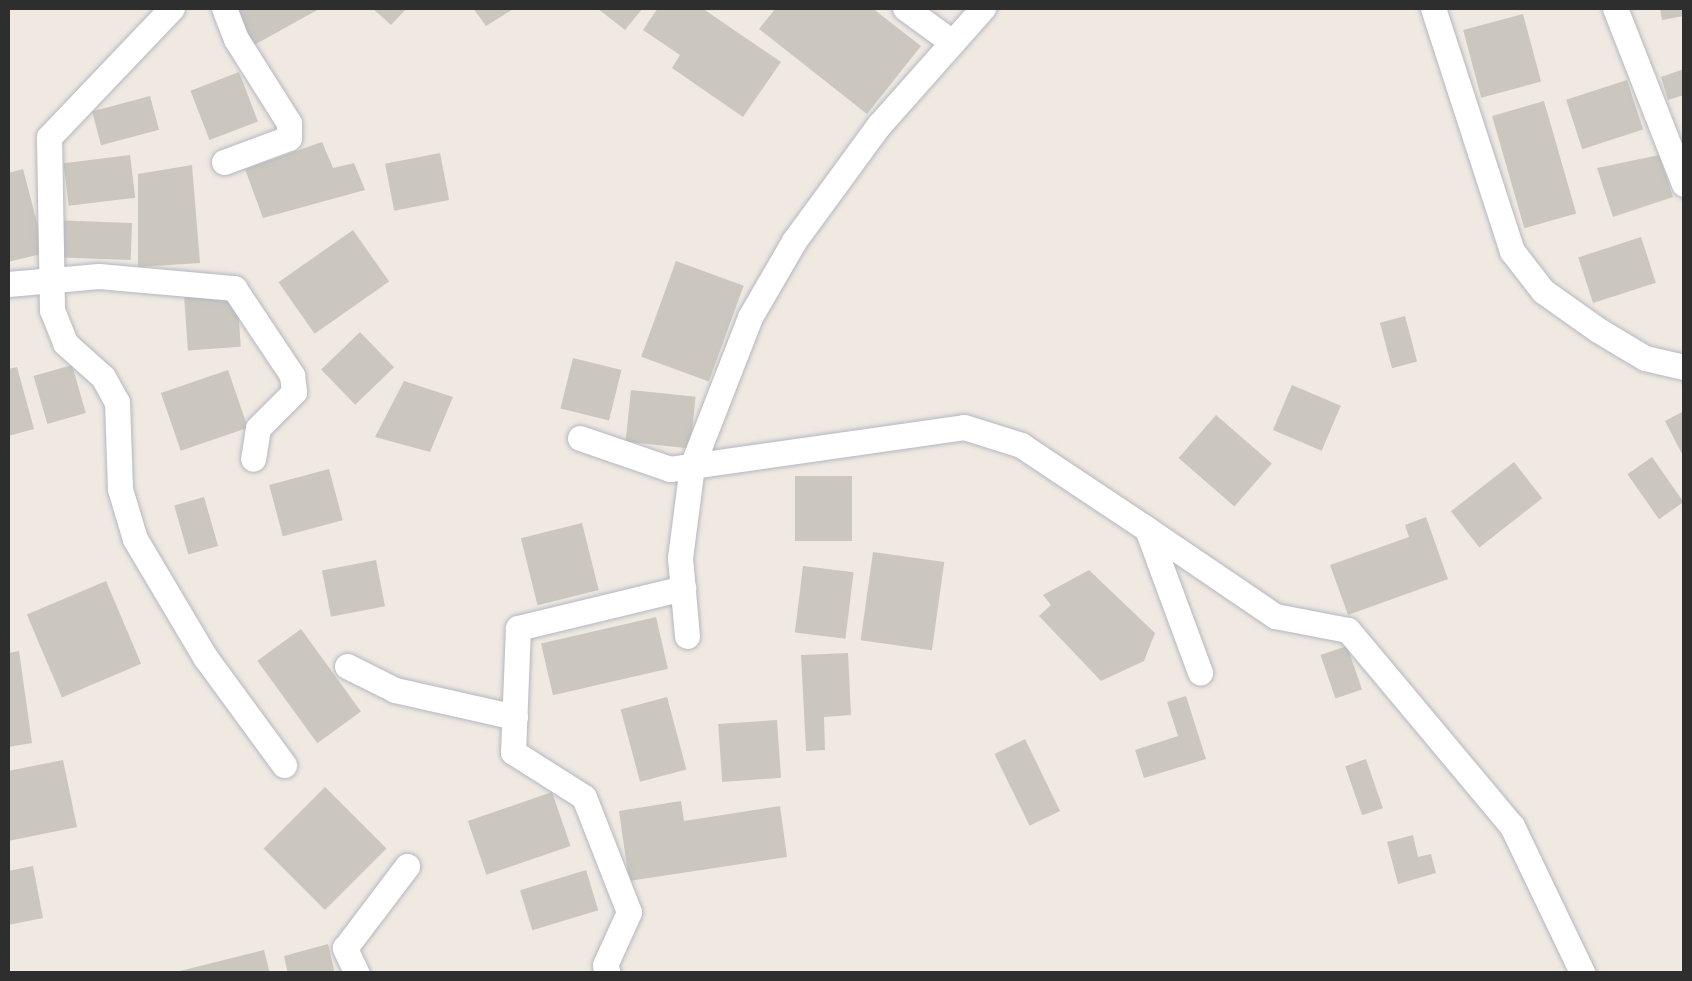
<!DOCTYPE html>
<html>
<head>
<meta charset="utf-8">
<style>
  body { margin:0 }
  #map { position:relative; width:1692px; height:981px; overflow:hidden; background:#efe9e1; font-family:Poppins,sans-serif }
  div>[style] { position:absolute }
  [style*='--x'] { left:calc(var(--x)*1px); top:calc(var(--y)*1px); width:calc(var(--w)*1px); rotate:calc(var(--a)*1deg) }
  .building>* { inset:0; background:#cbc7bf; transform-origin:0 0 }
  .roads { filter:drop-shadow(0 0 2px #b4b7c1) drop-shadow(0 0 2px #b4b7c1) }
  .minor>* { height:25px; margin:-12.5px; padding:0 12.5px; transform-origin:12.5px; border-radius:12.5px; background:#fff }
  span { translate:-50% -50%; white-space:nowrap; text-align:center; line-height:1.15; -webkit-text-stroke:8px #fff; paint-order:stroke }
  .frame { position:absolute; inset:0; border:10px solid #2e2e2e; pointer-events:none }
</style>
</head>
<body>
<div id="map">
  <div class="building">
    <div style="clip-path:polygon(231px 8px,321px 8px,252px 46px)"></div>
    <div style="clip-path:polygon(372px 8px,407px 8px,391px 25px)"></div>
    <div style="clip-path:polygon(473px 8px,515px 8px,486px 26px)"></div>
    <div style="clip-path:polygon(597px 8px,643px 8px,625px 30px)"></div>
    <div style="clip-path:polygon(658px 8px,702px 8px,781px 62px,743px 117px,672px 68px,680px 55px,643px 30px)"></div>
    <div style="clip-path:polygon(776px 8px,872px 8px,921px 46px,867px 114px,759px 29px)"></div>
    <div style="clip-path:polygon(1660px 8px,1684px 8px,1684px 16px,1662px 20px)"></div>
    <div style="left:1523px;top:14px;width:70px;height:62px;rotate:75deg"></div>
    <div style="clip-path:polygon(1684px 69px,1684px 95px,1668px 100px,1661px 77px)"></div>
    <div style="left:239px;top:72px;width:53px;height:52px;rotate:69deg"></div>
    <div style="left:1627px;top:80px;width:52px;height:64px;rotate:72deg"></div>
    <div style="left:150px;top:96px;width:35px;height:60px;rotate:75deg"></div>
    <div style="left:1544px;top:101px;width:117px;height:54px;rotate:74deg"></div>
    <div style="clip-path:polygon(322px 142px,333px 168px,354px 163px,365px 190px,263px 218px,245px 169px)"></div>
    <div style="left:440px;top:153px;width:48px;height:56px;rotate:79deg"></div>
    <div style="left:130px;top:155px;width:43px;height:67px;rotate:83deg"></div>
    <div style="clip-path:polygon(1659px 155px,1673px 197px,1613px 217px,1597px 168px)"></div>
    <div style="clip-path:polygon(192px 165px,200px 263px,138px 267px,138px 174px)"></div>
    <div style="clip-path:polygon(23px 169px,45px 253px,8px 262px,8px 173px)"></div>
    <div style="left:132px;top:223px;width:37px;height:69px;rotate:92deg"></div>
    <div style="left:353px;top:230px;width:63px;height:91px;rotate:55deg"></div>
    <div style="left:1641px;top:237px;width:48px;height:66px;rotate:72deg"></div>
    <div style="left:676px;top:261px;width:72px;height:102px;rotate:20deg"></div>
    <div style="left:237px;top:293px;width:54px;height:53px;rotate:86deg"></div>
    <div style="left:1405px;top:316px;width:47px;height:26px;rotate:75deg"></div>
    <div style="left:360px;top:332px;width:49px;height:54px;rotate:46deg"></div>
    <div style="left:573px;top:358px;width:50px;height:52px;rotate:14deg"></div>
    <div style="left:72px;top:365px;width:50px;height:40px;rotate:74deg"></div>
    <div style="clip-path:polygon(17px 367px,34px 429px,8px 436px,8px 369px)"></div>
    <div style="left:228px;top:370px;width:61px;height:71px;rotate:71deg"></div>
    <div style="clip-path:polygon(404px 381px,453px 397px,430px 452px,375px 437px)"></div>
    <div style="left:1292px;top:385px;width:53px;height:49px;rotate:23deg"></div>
    <div style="left:631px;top:390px;width:65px;height:52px;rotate:6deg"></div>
    <div style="clip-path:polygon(1684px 411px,1684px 458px,1665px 421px)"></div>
    <div style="left:1216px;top:415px;width:74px;height:57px;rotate:41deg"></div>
    <div style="left:1652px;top:457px;width:55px;height:30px;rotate:55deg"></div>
    <div style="left:1514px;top:462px;width:46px;height:80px;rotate:52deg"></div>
    <div style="left:329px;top:469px;width:53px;height:62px;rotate:75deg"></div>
    <div style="left:795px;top:476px;width:57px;height:65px"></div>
    <div style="left:204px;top:497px;width:51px;height:31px;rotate:74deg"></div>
    <div style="clip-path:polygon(1426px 517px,1448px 579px,1348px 615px,1330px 565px,1409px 537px,1405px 525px)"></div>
    <div style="left:582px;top:523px;width:69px;height:63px;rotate:76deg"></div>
    <div style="left:873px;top:552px;width:72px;height:89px;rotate:8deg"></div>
    <div style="left:376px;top:560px;width:47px;height:55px;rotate:79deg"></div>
    <div style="left:803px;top:566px;width:51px;height:67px;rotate:7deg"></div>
    <div style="clip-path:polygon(1089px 570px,1155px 633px,1144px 661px,1101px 681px,1039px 616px,1051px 605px,1043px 595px)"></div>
    <div style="left:106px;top:581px;width:90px;height:86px;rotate:67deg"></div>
    <div style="left:656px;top:617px;width:53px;height:118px;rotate:77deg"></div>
    <div style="left:301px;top:629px;width:102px;height:54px;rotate:54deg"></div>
    <div style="left:1347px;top:646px;width:46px;height:28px;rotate:71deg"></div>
    <div style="clip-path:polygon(19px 651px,32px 743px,8px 747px,8px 653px)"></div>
    <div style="clip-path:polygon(848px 653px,851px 715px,824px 717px,825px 750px,806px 751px,801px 655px)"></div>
    <div style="clip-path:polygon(1186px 696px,1206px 759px,1144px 778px,1135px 750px,1178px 736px,1167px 702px)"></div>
    <div style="left:667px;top:697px;width:75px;height:48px;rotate:75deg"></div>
    <div style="left:777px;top:720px;width:58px;height:59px;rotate:86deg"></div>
    <div style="left:1025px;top:739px;width:80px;height:34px;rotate:64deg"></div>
    <div style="left:1366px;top:759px;width:52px;height:22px;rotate:71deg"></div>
    <div style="clip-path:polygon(63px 760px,77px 827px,8px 841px,8px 771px)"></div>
    <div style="left:325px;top:787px;width:87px;height:87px;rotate:45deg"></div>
    <div style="left:552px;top:792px;width:57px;height:89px;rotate:71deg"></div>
    <div style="clip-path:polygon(681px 801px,684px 821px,780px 806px,787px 857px,629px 881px,619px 811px)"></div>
    <div style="clip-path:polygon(1413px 835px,1418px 857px,1431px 854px,1436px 873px,1398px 884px,1387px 842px)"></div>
    <div style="clip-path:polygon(33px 866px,43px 918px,8px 925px,8px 871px)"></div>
    <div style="left:586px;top:870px;width:42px;height:69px;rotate:73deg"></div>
    <div style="clip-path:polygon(328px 944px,335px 974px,288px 974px,284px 956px)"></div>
    <div style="clip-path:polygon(264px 950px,270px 974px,176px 974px,176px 972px)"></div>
  </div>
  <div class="roads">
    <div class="minor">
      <div style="--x:172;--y:8;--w:178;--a:133.6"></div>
      <div style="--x:49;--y:137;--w:173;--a:89"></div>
      <div style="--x:52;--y:310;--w:35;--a:68"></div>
      <div style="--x:65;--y:343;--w:51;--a:41.8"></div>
      <div style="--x:103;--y:377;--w:29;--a:61"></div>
      <div style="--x:117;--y:402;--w:87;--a:88"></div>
      <div style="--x:120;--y:489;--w:52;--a:73.3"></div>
      <div style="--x:135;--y:539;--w:137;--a:59.3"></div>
      <div style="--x:205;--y:657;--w:134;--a:53.8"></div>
      <div style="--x:905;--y:8;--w:58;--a:35.9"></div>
      <div style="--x:1433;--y:8;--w:256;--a:72"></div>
      <div style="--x:1512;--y:251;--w:51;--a:52.2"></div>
      <div style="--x:1543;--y:291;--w:67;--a:35.3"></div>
      <div style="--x:1598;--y:330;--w:55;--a:30.8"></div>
      <div style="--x:1645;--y:358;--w:40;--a:13"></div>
      <div style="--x:1615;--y:8;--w:189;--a:68.6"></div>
      <div style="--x:224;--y:162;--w:69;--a:-20.3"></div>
      <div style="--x:289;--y:138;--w:15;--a:-90"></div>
      <div style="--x:289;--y:123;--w:99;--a:-122.2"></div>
      <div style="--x:236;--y:39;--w:33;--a:-111"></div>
      <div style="--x:8;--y:284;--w:91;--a:-5"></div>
      <div style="--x:99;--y:276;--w:136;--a:5.1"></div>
      <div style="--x:234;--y:288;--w:105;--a:56.3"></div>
      <div style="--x:292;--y:375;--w:17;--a:83"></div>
      <div style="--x:294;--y:392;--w:51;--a:135"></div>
      <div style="--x:258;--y:428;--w:31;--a:99"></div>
      <div style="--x:580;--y:438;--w:95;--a:19"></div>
      <div style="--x:670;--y:469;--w:297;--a:-8.1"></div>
      <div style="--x:964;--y:427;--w:60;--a:17.5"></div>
      <div style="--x:1021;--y:445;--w:151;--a:33.7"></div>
      <div style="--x:1147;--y:529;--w:153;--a:69.7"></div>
      <div style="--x:1147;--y:529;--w:155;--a:34.2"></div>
      <div style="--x:1275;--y:616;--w:74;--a:10.9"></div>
      <div style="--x:1348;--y:630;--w:256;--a:50.1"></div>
      <div style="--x:1512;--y:826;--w:164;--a:64.4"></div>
      <div style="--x:687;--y:636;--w:78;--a:-95.1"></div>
      <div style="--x:680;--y:558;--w:93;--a:-82.6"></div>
      <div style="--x:692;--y:466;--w:160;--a:-68.7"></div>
      <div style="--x:750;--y:317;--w:88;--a:-59.9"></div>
      <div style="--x:794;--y:241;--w:144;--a:-53.8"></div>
      <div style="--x:879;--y:125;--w:157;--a:-48.4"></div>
      <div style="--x:347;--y:666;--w:54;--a:26.6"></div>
      <div style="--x:395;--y:690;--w:123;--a:12.7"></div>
      <div style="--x:357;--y:974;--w:29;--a:-115"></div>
      <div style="--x:345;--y:948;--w:103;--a:-52.9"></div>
      <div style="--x:608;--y:974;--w:9;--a:-108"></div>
      <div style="--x:605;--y:965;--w:58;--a:-65.6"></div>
      <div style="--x:629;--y:912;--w:123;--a:-111.4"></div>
      <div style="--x:584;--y:797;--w:84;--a:-147.6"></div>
      <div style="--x:513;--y:752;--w:124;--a:-87.7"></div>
      <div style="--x:518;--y:628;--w:170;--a:-13.6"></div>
    </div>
  </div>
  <div class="frame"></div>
</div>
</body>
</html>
